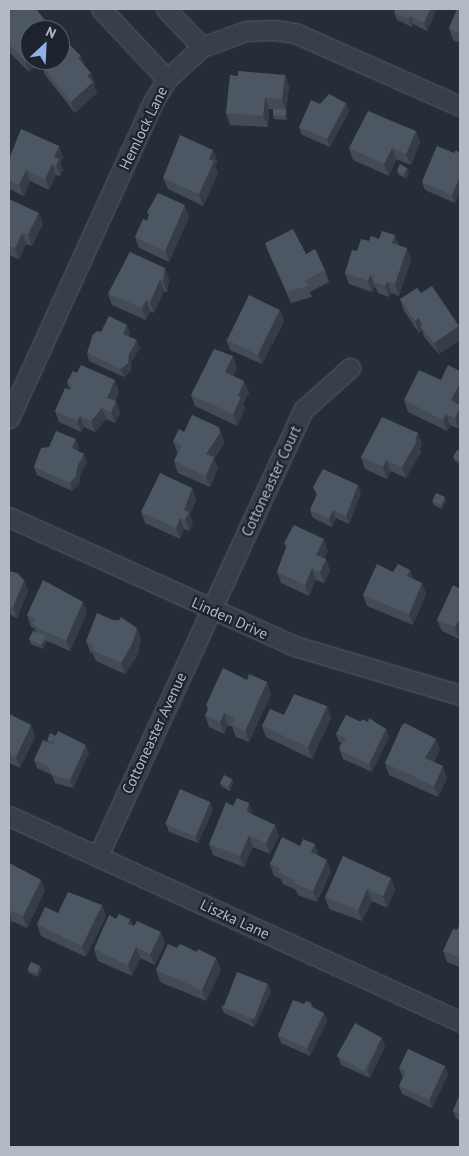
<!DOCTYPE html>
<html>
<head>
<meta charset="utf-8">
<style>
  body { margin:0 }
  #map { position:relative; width:469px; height:1156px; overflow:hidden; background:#252d38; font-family:"PT Sans",sans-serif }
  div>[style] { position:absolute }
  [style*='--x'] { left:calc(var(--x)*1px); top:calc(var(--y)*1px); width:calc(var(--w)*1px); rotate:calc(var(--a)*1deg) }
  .roads { filter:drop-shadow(0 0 1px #565d67) drop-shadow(0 0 1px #565d67) }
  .minor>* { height:19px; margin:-9.5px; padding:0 9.5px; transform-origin:9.5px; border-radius:9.5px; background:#383f49 }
  .wall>* { inset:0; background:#424b56 }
  .shaded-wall>* { inset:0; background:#363d46 }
  .building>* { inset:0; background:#4d5764; transform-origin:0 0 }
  span { translate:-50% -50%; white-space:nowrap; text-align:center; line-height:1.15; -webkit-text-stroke:4.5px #1d242e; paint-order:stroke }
  .street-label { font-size:15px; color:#b3bac5 }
  .frame { position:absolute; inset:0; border:10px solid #b3bac5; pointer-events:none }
  .north { position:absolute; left:20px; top:20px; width:50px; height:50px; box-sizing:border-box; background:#1d242e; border:1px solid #59606a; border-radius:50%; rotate:25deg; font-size:14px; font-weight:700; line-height:20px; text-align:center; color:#b3bac5 }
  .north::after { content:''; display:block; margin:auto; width:18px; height:22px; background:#91b1ec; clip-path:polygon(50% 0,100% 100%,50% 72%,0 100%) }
</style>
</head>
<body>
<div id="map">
  <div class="roads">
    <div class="minor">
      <div style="--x:101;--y:9;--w:96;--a:46.7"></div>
      <div style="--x:166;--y:9;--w:52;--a:46.5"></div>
      <div style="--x:9;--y:418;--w:349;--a:-65.5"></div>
      <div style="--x:154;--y:100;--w:25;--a:-58"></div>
      <div style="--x:167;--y:79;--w:47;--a:-42.4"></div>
      <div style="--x:202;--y:47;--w:47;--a:-20"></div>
      <div style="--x:246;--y:31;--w:28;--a:-2"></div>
      <div style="--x:274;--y:30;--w:21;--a:8"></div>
      <div style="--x:295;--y:33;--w:180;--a:23.9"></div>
      <div style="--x:9;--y:517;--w:314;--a:24.3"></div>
      <div style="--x:295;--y:646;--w:172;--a:16.5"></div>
      <div style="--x:9;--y:816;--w:496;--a:24.5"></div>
      <div style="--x:98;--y:856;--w:492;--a:-65.3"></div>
      <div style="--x:304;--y:409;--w:62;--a:-41.7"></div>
    </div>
  </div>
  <div class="wall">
    <div style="clip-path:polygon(9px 9px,45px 20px,48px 30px,30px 30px,29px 72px,9px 52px)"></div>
    <div style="clip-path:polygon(396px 9px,437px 9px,427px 31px,413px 24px,412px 27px,397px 20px,394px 12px)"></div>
    <div style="clip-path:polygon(460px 9px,460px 43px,453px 40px,449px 28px)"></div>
    <div style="clip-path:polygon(81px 56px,84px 65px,95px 84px,94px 85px,97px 93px,75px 113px,45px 75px,41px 64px)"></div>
    <div style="clip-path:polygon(285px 75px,289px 87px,286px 111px,287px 114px,287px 120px,274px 119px,273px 115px,273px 109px,269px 109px,268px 127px,230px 125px,226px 113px,238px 76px)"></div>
    <div style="clip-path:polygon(346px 103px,349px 111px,330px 147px,302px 135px,299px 127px,320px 104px)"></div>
    <div style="clip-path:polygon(416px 131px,420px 142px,411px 165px,396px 159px,389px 176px,353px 160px,349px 148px)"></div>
    <div style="clip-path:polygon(59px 146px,63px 157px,60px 163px,63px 170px,60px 176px,56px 175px,49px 190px,30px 181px,24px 196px,9px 189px,9px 159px)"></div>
    <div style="clip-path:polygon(437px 146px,455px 203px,425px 190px,422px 182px)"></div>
    <div style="clip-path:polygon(218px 162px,215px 166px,218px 173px,203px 206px,168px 189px,163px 178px)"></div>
    <div style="clip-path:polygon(407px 168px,409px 172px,406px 178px,399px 175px,397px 171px)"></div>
    <div style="clip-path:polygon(9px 199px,43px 224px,32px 246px,26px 244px,19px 259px,9px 255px)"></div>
    <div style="clip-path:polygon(147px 212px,189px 217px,169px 262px,139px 248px,135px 237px,147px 221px,149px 216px)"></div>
    <div style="clip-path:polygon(369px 241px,398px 246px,411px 260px,399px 296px,391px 293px,389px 297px,378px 293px,375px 286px,372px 292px,349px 284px,345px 273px,357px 251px)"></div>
    <div style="clip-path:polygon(265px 243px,306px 254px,325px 270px,329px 282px,310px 292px,312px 297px,291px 303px,269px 254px)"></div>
    <div style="clip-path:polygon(130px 252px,169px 279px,167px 292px,164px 291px,154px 313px,150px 311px,146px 320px,112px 305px,108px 294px)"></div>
    <div style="clip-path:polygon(421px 293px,460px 329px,460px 340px,439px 354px,424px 337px,422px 330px,419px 333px,404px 311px,400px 299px)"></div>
    <div style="clip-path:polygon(280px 310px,284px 321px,262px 364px,230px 350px,226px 339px)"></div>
    <div style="clip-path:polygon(101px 332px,130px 333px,128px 336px,140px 348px,131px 362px,131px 371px,124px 377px,89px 361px,87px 353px)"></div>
    <div style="clip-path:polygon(237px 368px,233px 376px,244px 381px,249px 393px,243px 404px,245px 408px,237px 426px,195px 406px,191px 395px)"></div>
    <div style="clip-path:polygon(77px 373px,119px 392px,115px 401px,116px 401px,120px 413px,115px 423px,106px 419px,95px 432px,84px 427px,81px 432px,59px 422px,55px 411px,70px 390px,67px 382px)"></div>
    <div style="clip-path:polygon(404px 400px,460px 403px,460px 427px,459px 429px,450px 425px,447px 431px,408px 412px)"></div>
    <div style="clip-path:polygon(184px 432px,223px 438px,224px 444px,214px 459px,218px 468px,210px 487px,178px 473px,174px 461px,178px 453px,177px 452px,173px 441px)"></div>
    <div style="clip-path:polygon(422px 444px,420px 449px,421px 452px,406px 478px,391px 471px,387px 479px,365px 469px,361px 457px)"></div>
    <div style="clip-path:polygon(79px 447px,77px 451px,87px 462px,80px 475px,79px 484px,72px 491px,37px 475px,34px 467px)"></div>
    <div style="clip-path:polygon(460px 451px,460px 464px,455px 461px,453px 457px)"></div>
    <div style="clip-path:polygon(313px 487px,361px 493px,349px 524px,336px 518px,332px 527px,313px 518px,310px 510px,317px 495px)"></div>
    <div style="clip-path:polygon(192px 488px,196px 500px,190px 515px,193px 523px,189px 531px,184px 529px,180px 539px,145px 523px,141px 512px)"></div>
    <div style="clip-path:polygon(432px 501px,446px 501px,442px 509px,434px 505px)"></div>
    <div style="clip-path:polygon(284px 543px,328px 551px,324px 558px,326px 559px,330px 571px,324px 583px,316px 580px,309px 596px,281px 583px,277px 572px,286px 548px)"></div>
    <div style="clip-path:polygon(410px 570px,413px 579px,422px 583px,426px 594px,413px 625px,367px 606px,363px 595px,393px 572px)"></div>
    <div style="clip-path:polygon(9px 571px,24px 580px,28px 591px,17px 618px,9px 614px)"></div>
    <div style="clip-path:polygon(460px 589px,460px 636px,459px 639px,442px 631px,437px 620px)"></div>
    <div style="clip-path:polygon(87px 613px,70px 651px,47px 641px,43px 649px,31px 644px,29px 639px,36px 632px,34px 628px,31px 627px,27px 615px)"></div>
    <div style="clip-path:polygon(141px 639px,137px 656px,125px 674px,96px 661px,93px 654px,90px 652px,86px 641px)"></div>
    <div style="clip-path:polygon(247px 680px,267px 682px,271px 694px,249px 742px,236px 737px,232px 727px,228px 725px,224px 734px,209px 727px,205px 715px,208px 710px,206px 705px)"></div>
    <div style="clip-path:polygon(327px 706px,331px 718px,312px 759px,266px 737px,262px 726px)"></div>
    <div style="clip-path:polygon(9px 714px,31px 725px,35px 737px,20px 768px,9px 763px)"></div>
    <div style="clip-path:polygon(361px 722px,386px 729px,389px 737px,372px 772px,343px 759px,339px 748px,342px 743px,339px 742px,336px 734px)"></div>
    <div style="clip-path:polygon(436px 739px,440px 750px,434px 762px,447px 778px,438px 797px,389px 775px,385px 763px)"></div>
    <div style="clip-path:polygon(47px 742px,89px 753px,73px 788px,55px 783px,52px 775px,37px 768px,34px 760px)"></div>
    <div style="clip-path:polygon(232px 779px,233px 783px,230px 791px,222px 787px,220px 783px)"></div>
    <div style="clip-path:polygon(210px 802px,213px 810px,198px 843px,169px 832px,166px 824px)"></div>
    <div style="clip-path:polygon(253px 815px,275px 825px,279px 836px,270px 854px,253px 847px,244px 867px,213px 855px,209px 844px)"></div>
    <div style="clip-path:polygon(318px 856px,331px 871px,317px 902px,298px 895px,296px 890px,283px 884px,281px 879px,274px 876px,270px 864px)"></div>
    <div style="clip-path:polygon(9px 863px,41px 880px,45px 891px,27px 928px,12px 921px,9px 927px)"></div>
    <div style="clip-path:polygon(391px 878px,395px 890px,387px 908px,372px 901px,362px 921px,329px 909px,325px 897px)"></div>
    <div style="clip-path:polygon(102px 905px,106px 916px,86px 957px,41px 936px,37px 924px,58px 913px)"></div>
    <div style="clip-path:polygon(116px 919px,130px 919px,133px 926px,165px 943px,155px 965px,140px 958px,132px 976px,98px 961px,94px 949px)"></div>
    <div style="clip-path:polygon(460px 924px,460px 967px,447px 962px,443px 951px,457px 930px)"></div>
    <div style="clip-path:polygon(177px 948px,197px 952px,216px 958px,221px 970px,206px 1001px,160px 982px,156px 970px)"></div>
    <div style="clip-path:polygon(27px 969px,42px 970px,38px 977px,29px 973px)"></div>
    <div style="clip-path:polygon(271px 992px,254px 1027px,224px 1013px,221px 1006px)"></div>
    <div style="clip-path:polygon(311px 1003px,313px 1008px,324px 1013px,327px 1021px,310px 1056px,281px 1043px,278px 1035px,304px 1004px)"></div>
    <div style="clip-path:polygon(385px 1046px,370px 1078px,341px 1065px,338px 1057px)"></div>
    <div style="clip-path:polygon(399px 1068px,448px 1074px,432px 1108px,402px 1094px,399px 1086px,403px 1077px,402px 1076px)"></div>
    <div style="clip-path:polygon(460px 1094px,460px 1121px,456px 1118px,453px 1111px)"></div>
  </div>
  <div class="shaded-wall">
    <div style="clip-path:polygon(430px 9px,437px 9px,427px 31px,424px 23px)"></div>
    <div style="clip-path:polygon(410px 16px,413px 24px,412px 27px,409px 19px)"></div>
    <div style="clip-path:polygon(45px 20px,48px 30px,34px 30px)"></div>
    <div style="clip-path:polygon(81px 56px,85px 67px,78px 58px)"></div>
    <div style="clip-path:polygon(30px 57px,30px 60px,43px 60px,29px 72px,25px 61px)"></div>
    <div style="clip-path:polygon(91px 73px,95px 84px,94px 85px,97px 93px,75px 113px,71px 102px,87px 76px)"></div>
    <div style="clip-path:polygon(285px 75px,289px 87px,286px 111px,282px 99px)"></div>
    <div style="clip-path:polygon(265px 98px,269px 109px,268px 127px,263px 116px)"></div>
    <div style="clip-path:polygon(346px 103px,349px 111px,330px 147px,327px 139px)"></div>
    <div style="clip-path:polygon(286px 109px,287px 114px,287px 120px,285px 116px)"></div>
    <div style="clip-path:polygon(416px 131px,420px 142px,411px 165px,406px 154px)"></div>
    <div style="clip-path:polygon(59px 146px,63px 157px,60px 163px,63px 170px,60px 176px,54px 157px)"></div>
    <div style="clip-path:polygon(392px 148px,396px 159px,389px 176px,384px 164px)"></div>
    <div style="clip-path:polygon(213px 150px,218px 162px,215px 166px,218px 173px,203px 206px,199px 194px,209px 159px)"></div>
    <div style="clip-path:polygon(52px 164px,56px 175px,49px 190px,45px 179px)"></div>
    <div style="clip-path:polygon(407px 168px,409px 172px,406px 178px,404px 174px)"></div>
    <div style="clip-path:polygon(26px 170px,30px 181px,24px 196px,19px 185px)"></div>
    <div style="clip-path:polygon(460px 177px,460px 191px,455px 203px,452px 195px)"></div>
    <div style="clip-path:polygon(185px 205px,189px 217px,169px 262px,165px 251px)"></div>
    <div style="clip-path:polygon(39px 213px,43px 224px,32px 246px,28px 234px)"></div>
    <div style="clip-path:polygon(22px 233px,26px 244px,19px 259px,15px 248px)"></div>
    <div style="clip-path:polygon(395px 235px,399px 246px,392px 243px)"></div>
    <div style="clip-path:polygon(407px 248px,411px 260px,399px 296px,395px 284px)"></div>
    <div style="clip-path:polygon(165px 268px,169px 279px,167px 292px,163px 281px)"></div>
    <div style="clip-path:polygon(370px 275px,375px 286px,372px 292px,368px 281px)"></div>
    <div style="clip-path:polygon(160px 279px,164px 291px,154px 313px,150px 302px)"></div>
    <div style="clip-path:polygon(387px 281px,391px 293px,389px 297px,385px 286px)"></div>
    <div style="clip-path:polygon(146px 300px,150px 311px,146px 320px,142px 308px)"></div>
    <div style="clip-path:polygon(280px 310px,284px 321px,262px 364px,258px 353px)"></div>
    <div style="clip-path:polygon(419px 318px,423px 329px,420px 326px,422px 330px,419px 333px,415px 321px)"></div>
    <div style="clip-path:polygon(127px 325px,130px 333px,126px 342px,123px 334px)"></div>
    <div style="clip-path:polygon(459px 326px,460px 329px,460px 340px,439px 354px,434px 343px)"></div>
    <div style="clip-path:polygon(137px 340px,140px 348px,131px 362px,131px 371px,124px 377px,121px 369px)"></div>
    <div style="clip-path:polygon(233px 356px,237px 368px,229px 384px,225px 372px)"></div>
    <div style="clip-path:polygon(115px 380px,119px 392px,111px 409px,107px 398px)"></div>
    <div style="clip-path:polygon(244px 381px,249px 393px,243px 404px,245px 408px,237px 426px,233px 414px,238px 396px)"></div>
    <div style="clip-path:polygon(460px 384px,460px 403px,456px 412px,451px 400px)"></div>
    <div style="clip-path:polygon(116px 401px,120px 413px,115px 423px,111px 412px)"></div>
    <div style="clip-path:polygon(460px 407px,460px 427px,459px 429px,455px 418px)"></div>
    <div style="clip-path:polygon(102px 408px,106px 419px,95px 432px,91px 421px)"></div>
    <div style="clip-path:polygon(446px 414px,450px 425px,447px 431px,443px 420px)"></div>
    <div style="clip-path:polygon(80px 416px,84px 427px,81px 432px,77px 421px)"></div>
    <div style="clip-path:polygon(219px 427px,223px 438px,224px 444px,214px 459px,218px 468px,210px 487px,206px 476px,206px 454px)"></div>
    <div style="clip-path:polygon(418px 433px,422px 444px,420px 449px,421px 452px,406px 478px,402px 467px)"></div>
    <div style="clip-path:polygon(76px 439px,79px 447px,75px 456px,72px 448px)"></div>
    <div style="clip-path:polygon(84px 454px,87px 462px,80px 475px,79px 484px,72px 491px,70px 483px,77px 467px)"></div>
    <div style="clip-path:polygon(386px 460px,391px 471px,387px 479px,383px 467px)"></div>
    <div style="clip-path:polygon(358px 485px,361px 493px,349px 524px,346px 516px)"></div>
    <div style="clip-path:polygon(192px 488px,196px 500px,190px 515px,193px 523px,189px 531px,185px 520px,184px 510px)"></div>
    <div style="clip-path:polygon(445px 497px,446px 501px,442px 509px,441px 505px)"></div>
    <div style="clip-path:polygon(333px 510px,336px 518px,332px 527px,329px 519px)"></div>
    <div style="clip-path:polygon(180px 518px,184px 529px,180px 539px,176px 528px)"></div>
    <div style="clip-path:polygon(324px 539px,328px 551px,320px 566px,316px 555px)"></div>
    <div style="clip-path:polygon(326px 559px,330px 571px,324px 583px,320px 572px)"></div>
    <div style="clip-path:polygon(312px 568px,316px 580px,309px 596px,305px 585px)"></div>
    <div style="clip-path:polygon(410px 570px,414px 581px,407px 576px)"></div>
    <div style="clip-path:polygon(24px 580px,28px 591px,17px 618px,13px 607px)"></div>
    <div style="clip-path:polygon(422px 583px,426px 594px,413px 625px,409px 614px)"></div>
    <div style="clip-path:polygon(83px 602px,87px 613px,70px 651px,66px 640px)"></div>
    <div style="clip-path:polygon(458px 621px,460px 629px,460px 636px,459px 639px,455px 627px)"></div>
    <div style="clip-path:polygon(137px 628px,141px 639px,137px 656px,125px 674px,121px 663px)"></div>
    <div style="clip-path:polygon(44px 640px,47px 641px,43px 649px,41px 645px)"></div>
    <div style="clip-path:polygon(267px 682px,271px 694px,249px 742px,245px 731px)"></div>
    <div style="clip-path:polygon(327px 706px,331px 718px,312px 759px,308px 747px)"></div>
    <div style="clip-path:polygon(224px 713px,228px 725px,224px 734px,220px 722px)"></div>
    <div style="clip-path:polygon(31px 725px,35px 737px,20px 768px,16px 757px)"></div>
    <div style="clip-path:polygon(386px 729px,389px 737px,372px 772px,369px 764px)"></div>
    <div style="clip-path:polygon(436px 739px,440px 750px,430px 770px,425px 758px)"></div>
    <div style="clip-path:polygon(86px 745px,89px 753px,73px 788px,70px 780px)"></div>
    <div style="clip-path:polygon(443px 766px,447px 778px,438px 797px,434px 786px)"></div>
    <div style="clip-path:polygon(232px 779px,233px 783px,230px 791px,229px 787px)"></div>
    <div style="clip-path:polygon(210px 802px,213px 810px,198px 843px,195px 835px)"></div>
    <div style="clip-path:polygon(249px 803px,253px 815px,247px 812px)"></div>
    <div style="clip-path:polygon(275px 825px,279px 836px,270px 854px,266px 843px)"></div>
    <div style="clip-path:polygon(249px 835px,253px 847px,244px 867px,240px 856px)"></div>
    <div style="clip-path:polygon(315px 844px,319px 856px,315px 864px,311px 852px)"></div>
    <div style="clip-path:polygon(327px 860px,331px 871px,317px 902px,313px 891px)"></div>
    <div style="clip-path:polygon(391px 878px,395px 890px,387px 908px,383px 896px)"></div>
    <div style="clip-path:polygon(41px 880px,45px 891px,27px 928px,23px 916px)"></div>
    <div style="clip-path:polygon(367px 889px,372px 901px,362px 921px,358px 910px)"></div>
    <div style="clip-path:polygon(102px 905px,106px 916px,86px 957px,82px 946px)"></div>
    <div style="clip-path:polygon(9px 912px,12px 921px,9px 927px)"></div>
    <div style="clip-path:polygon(130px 919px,134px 930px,128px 924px)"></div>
    <div style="clip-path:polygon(161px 932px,165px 943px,155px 965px,150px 954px)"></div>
    <div style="clip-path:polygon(136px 947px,140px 958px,132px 976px,128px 965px)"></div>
    <div style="clip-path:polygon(216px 958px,221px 970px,206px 1001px,202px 990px)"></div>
    <div style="clip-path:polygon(40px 966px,42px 970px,38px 977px,37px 973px)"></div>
    <div style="clip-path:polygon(268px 984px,271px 992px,254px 1027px,251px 1019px)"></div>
    <div style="clip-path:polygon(324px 1013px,327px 1021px,310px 1056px,307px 1048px)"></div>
    <div style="clip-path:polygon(382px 1038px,385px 1046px,370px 1078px,367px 1070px)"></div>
    <div style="clip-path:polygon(445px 1066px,448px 1074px,432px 1108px,429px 1100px)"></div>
  </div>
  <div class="building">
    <div style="clip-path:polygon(9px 9px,36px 9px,45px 20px,34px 30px,30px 30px,30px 34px,29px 35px,30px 36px,30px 57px,25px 61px,9px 44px)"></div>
    <div style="clip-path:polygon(396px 9px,430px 9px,424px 23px,410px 16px,409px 19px,394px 12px)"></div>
    <div style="clip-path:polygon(457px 9px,460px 9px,460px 34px,449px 28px)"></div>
    <div style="clip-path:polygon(66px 41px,81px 56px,78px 58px,91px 73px,87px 76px,93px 82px,71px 102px,41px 64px,45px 60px,60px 60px,60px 47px)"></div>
    <div style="clip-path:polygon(238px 71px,285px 75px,282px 99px,265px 98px,263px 116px,226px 113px,230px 75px,238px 76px)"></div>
    <div style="clip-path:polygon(329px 94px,346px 103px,327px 139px,299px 127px,311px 100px,320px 104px)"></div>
    <div style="clip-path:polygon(273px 109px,286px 109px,285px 116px,273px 115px)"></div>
    <div style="clip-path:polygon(368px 111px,416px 131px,406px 154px,392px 148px,384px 164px,349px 148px)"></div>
    <div style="clip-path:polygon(21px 129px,59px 146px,54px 157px,59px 159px,56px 165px,52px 164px,45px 179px,26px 170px,19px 185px,9px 180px,9px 159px)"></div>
    <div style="clip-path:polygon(180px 135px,213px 150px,209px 159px,214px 161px,199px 194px,163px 178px)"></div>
    <div style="clip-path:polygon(437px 146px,454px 153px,456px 150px,460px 154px,460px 177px,452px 195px,422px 182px)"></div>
    <div style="clip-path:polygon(400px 164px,407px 168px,404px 174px,397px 171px)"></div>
    <div style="clip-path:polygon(158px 193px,185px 205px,165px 251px,135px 237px,143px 219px,147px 221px,150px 213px,147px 212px)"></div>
    <div style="clip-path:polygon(9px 199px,39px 213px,28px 234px,22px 233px,15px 248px,9px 245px)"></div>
    <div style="clip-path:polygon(293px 229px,306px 254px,315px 249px,325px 270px,305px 281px,308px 286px,287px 292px,265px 243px)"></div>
    <div style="clip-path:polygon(382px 231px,395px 235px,392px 243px,407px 248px,395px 284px,387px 281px,385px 286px,373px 282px,375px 276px,370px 275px,368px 281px,345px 273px,352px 250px,357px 251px,361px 239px,369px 241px,371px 236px,379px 239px)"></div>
    <div style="clip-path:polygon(130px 252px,165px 268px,163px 281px,160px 279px,150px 302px,146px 300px,142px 308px,108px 294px)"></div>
    <div style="clip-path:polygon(432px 286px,459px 326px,434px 343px,420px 326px,423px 324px,419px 318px,415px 321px,400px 299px,417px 288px,421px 293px)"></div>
    <div style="left:249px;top:295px;width:34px;height:50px;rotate:26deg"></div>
    <div style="clip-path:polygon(109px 316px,127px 325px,123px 334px,137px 340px,129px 354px,128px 363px,121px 369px,87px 353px,93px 334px,98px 331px,101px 332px)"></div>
    <div style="clip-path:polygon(214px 349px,233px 356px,225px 372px,244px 381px,238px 396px,241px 397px,233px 414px,191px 395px)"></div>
    <div style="clip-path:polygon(81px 365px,115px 380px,107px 398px,116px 401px,111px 412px,102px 408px,91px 421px,80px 416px,77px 421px,55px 411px,65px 388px,70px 390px,72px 385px,67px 382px,73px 371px,77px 373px)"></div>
    <div style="clip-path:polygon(448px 365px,460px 371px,460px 384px,451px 400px,460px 405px,460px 407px,455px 418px,446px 414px,443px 420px,404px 400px,419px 370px,441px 380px)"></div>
    <div style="clip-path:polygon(192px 415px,219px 427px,220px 433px,206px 454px,214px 457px,206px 476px,174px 461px,182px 445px,173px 441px,179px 429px,184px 432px)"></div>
    <div style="clip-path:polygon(382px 417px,418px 433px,415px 440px,417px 441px,402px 467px,386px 460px,383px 467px,361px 457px)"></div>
    <div style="clip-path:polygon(56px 431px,76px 439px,72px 448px,84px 454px,77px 467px,76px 476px,70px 483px,34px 467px,41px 448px,49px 447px)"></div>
    <div style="clip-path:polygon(457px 450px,460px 451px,460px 461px,453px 457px)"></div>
    <div style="clip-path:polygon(323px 469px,358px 485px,346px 516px,333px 510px,329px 519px,310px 510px,317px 494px,313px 487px)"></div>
    <div style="clip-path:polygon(160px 473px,192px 488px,184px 510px,189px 512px,185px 520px,180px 518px,176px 528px,141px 512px)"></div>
    <div style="left:436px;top:493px;width:10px;height:9px;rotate:24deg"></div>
    <div style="clip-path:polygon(294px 525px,324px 539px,316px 555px,326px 559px,320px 572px,312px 568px,305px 585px,277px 572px,287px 545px,284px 543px)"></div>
    <div style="clip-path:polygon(377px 564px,393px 572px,398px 564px,410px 570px,407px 576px,422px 583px,409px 614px,363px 595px)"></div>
    <div style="clip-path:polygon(9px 571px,17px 573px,24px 580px,13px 607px,9px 605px)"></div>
    <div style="clip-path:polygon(43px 580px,83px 602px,66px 640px,43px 631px,33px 624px,35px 619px,27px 615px)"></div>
    <div style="clip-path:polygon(453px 585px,460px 589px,460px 623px,458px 621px,455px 627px,437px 620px)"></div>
    <div style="clip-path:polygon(97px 613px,113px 620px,119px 620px,121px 617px,137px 628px,132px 644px,121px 663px,92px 650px,94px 645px,86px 641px)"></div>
    <div style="clip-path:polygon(33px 631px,46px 636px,41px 645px,29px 639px)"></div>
    <div style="clip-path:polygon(223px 668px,247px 680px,249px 674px,267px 682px,245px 731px,232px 725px,235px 718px,224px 713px,220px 722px,205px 715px,209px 707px,206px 705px)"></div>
    <div style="clip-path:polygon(294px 694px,327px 706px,308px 747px,262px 726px,270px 709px,284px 715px)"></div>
    <div style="clip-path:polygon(9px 714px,31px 725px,16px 757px,9px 754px)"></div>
    <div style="clip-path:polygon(346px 715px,361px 722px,362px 719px,368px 722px,369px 718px,386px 729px,369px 764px,341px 751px,346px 738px,336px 734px)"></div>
    <div style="clip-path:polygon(405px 723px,436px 739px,425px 758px,443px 766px,434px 786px,385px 763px,402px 725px)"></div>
    <div style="clip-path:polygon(58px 731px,86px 745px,70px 780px,52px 775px,49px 767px,34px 760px,43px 740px,52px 744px)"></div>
    <div style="clip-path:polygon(50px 733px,56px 736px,52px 743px,47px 741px)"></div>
    <div style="clip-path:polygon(342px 742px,344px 743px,342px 749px,339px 748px)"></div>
    <div style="left:224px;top:775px;width:9px;height:9px;rotate:27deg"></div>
    <div style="left:180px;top:789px;width:33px;height:38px;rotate:23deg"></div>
    <div style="clip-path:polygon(237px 798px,249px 803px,247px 812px,275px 825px,266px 843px,249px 835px,240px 856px,209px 844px,226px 802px,233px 806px)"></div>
    <div style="clip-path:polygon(282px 837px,300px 846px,303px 839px,315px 844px,311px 852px,327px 860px,313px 891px,294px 883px,295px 880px,279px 873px,279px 868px,270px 864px)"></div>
    <div style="clip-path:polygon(343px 856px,391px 878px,383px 896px,367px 889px,358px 910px,325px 897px)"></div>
    <div style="clip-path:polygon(9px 863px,41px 880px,23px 916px,9px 910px)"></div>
    <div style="clip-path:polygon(68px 892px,102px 905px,82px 946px,37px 924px,45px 907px,58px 913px)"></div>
    <div style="clip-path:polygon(119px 914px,130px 919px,128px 924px,134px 926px,137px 921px,161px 932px,150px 954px,136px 947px,128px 965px,94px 949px,109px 915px,116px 919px)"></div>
    <div style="clip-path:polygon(460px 924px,460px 958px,443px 951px,453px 929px,457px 930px)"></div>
    <div style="clip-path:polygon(168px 944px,177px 948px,180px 944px,197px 952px,198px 949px,216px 958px,202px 990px,156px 970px)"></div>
    <div style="left:31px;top:962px;width:10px;height:8px;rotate:24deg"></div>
    <div style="left:237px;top:972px;width:33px;height:38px;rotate:21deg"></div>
    <div style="clip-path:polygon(293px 1000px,304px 1004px,306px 1001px,311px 1003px,310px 1006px,324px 1013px,307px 1048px,278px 1035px)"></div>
    <div style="left:355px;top:1023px;width:31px;height:38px;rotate:29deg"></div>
    <div style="clip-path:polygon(408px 1049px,445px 1066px,429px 1100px,399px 1086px,406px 1071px,399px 1068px)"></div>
    <div style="clip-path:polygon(460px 1094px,460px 1114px,453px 1111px)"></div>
  </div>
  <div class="street-label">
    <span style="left:143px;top:128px;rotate:-64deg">Hemlock Lane</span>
    <span style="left:271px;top:481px;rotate:-65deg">Cottoneaster Court</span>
    <span style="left:230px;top:618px;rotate:24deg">Linden Drive</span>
    <span style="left:154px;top:733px;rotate:-65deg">Cottoneaster Avenue</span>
    <span style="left:235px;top:919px;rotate:25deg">Liszka Lane</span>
  </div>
  <div class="frame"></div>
  <div class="north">N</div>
</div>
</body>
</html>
